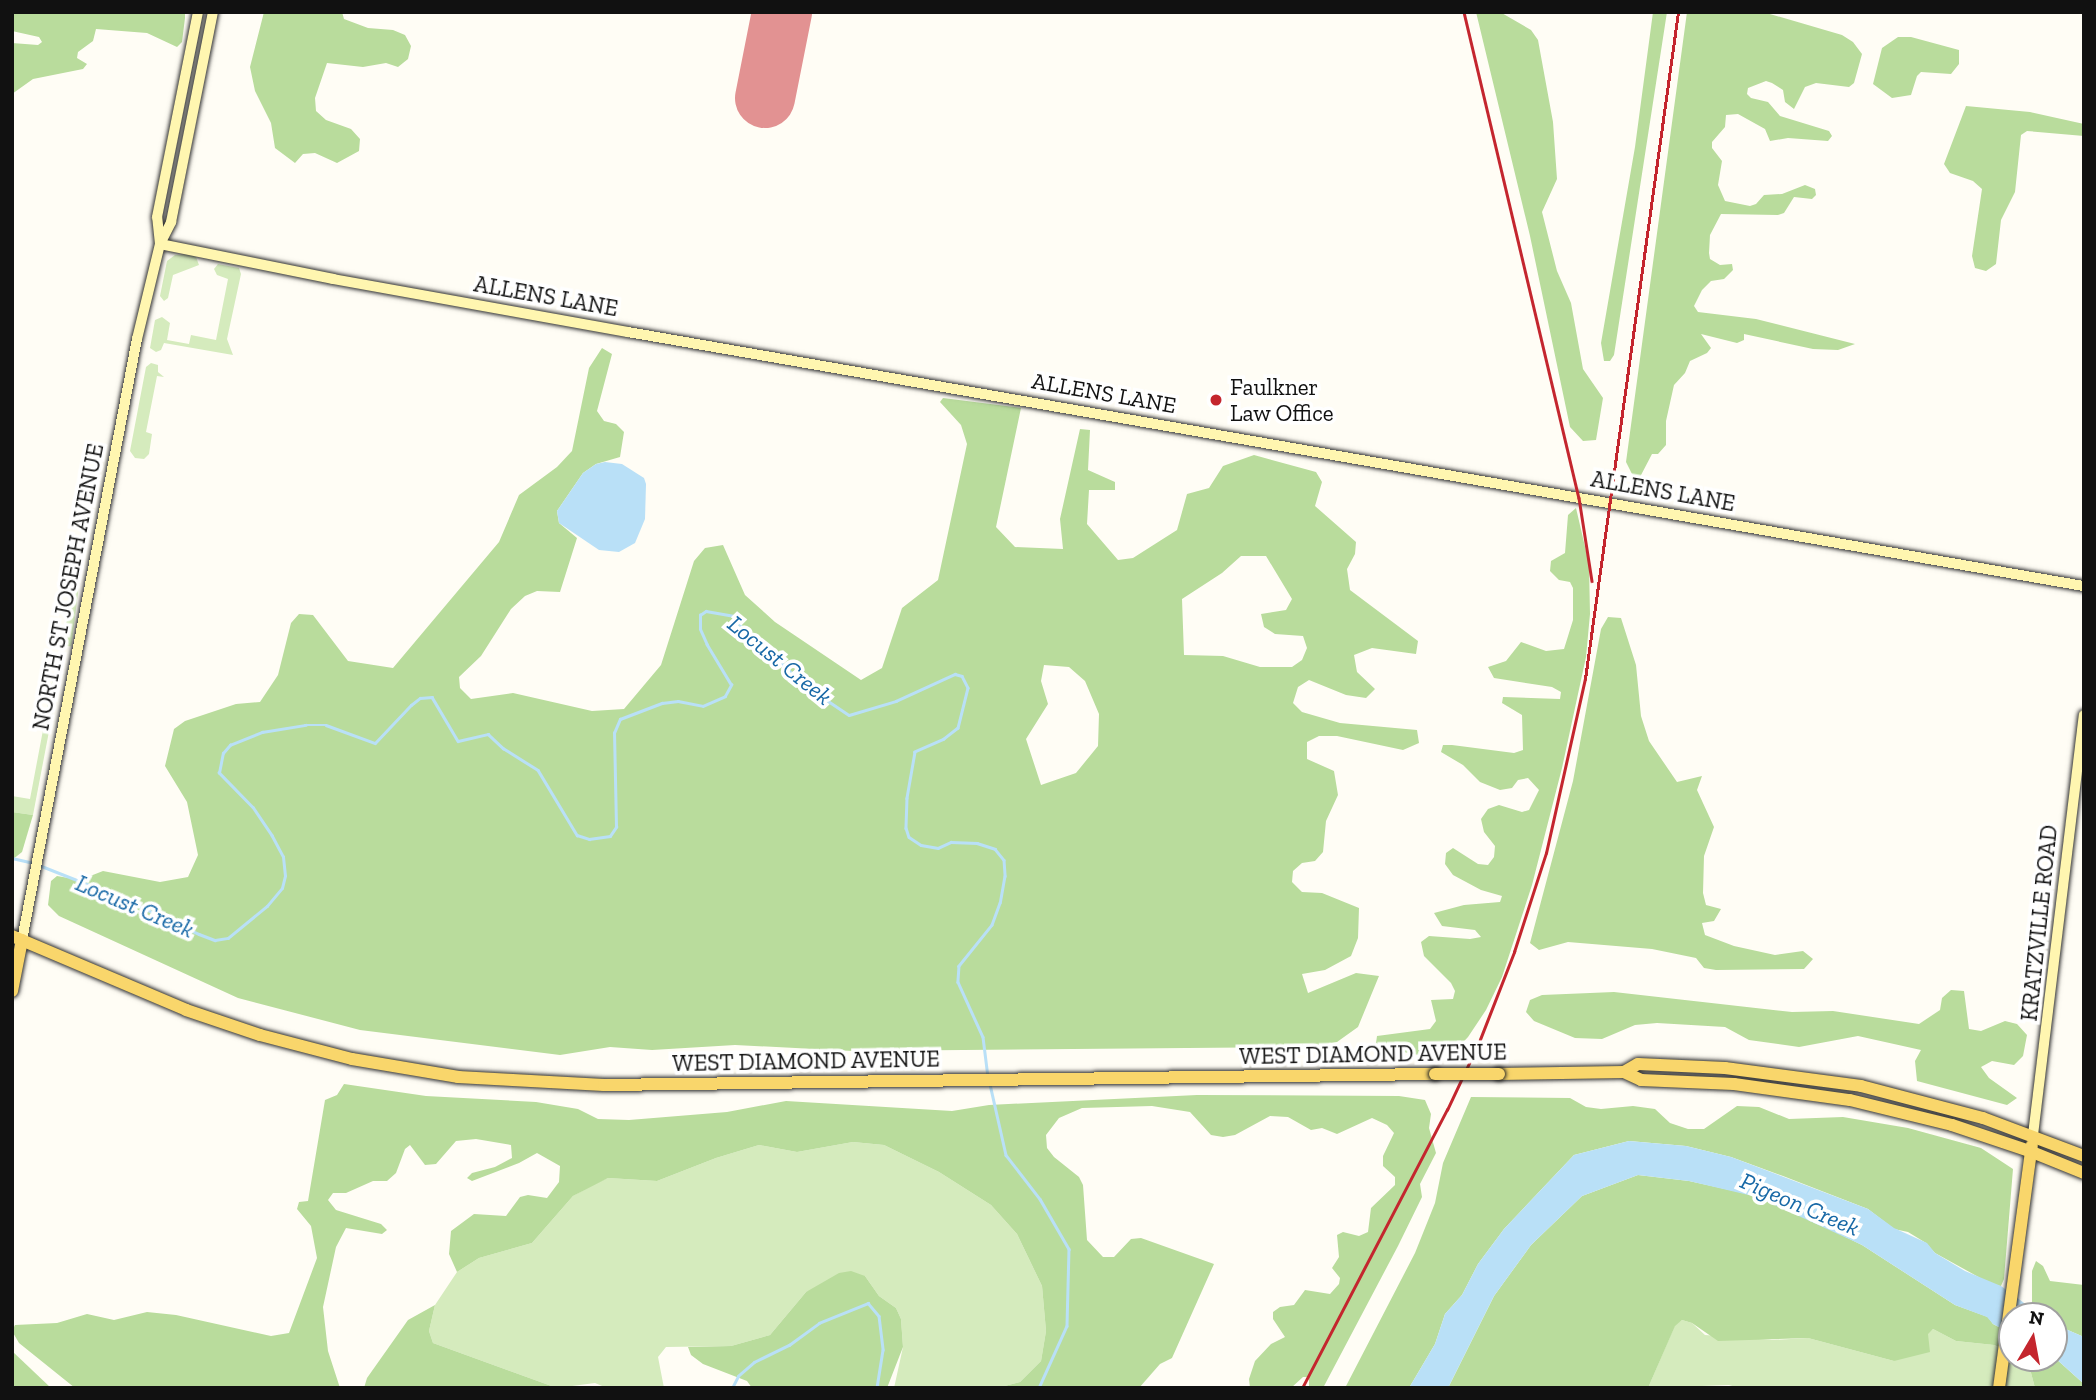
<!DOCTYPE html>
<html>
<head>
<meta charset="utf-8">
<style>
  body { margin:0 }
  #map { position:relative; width:2096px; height:1400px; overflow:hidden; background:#fffdf5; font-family:"Zilla Slab",serif }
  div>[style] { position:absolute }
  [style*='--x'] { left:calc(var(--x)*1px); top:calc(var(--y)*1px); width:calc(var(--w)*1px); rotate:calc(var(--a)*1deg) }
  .green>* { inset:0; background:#d5ebbd; transform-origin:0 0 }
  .forest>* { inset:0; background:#b9dc9c }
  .water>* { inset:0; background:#b9e0f7 }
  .stream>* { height:2.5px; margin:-1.25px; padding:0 1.25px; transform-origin:1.25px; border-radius:1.25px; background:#b9e0f7 }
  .runway>* { height:60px; margin:-30px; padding:0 30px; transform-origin:30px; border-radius:30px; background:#e29292 }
  .roads { filter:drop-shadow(0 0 2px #333) drop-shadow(0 0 2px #333) }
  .secondary>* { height:10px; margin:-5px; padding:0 5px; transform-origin:5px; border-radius:5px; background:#fff6b0 }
  .primary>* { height:12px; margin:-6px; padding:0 6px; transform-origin:6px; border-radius:6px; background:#f9d66b }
  .rail>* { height:2.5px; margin:-1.25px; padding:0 1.25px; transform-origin:1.25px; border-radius:1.25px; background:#c4262e }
  .bridges { filter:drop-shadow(0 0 2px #222) drop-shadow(0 0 2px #222) }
  .primary-bridge>* { height:12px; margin:-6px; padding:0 6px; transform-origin:6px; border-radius:6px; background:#f9d66b }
  .dots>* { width:19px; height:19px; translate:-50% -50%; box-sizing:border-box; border:4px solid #fff; border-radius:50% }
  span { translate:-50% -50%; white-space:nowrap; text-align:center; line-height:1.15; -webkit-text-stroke:7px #fff; paint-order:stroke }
  .street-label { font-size:23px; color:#111 }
  .poi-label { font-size:23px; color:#111 }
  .left { translate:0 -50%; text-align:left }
  .water-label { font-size:24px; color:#1768a6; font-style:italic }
  .frame { position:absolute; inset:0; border:14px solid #111; pointer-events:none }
  .north { position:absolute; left:1998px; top:1302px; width:70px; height:70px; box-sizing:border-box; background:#fff; border:2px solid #a0a0a0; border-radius:50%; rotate:10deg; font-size:19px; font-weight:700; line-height:28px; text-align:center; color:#111 }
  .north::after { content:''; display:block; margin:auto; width:24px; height:32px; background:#c4262e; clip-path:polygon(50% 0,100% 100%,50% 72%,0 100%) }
</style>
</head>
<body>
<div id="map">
  <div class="green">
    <div style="clip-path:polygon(189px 254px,196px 257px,199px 265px,173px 275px,168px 298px,164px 301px,160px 296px,167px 261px,175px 255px)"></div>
    <div style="clip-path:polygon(218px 264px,239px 268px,241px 274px,227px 339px,233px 355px,164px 343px,161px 350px,156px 352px,150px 348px,155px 320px,162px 317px,170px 323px,167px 340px,189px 344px,191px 335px,216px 340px,228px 279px,217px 275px,214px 269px)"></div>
    <div style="clip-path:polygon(151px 363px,158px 365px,158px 372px,164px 377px,157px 376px,146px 432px,152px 434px,149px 454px,144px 459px,135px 458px,130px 451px,146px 367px)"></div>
    <div style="left:72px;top:576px;width:8px;height:70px;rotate:7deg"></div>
    <div style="clip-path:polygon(53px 677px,59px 679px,33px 815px,12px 812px,12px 796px,30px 799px)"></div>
    <div style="clip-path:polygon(853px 1142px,884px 1145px,939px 1172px,991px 1205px,1017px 1234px,1042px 1286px,1046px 1331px,1041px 1361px,1020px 1382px,997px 1388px,894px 1388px,903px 1347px,901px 1319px,896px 1308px,879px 1296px,865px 1276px,806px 1292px,770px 1335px,731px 1346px,666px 1347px,658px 1357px,664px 1388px,607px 1388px,595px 1383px,557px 1388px,433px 1343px,429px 1331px,435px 1305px,457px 1272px,479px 1258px,532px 1243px,573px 1196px,596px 1183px,608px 1178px,657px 1181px,716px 1158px,759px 1145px,797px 1152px)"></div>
    <div style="clip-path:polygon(1682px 1320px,1692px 1323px,1705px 1335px,1772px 1340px,1808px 1338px,1894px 1361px,1933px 1329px,1956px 1341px,1994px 1345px,2012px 1352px,2012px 1358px,2019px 1358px,2030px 1369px,2035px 1388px,1739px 1388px,1729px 1385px,1648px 1388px,1675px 1325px)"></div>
  </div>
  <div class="forest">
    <div style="clip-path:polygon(12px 12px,185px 12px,185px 18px,182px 42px,177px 47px,147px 33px,96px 29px,93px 41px,78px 52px,77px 58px,87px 64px,83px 69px,33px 79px,12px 94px,12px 43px,38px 45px,42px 42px,39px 37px,12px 31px)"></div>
    <div style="clip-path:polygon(264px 12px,342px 12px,344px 19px,368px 28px,393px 30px,405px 35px,411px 46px,408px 59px,398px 67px,386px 63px,363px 67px,327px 63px,315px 98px,316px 111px,326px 120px,351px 129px,360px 139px,359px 151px,337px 163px,315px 153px,303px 154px,295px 163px,275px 148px,271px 123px,255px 91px,250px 67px)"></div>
    <div style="clip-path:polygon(1476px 12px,1500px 12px,1531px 30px,1538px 40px,1553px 122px,1557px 179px,1542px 212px,1557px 271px,1571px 303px,1583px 369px,1603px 398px,1596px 440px,1583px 441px,1570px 427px,1530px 236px)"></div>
    <div style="clip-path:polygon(1653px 12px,1667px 12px,1614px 355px,1610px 361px,1604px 361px,1601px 343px,1635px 147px)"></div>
    <div style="clip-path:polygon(1687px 12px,1763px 12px,1842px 35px,1853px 42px,1862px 54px,1854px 83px,1849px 87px,1816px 83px,1805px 87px,1794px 109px,1785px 102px,1783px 90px,1772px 83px,1766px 81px,1748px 88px,1747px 94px,1751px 98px,1768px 102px,1780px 116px,1829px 131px,1832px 136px,1828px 141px,1788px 138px,1770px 141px,1765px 129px,1738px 114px,1726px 115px,1725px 127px,1712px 142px,1712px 148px,1722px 161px,1718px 185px,1725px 201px,1750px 206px,1756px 204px,1764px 195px,1782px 194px,1805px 185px,1815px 189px,1816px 195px,1812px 199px,1794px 197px,1784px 213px,1778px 215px,1721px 214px,1710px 235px,1709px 253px,1710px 259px,1720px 265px,1732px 264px,1733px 270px,1724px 279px,1711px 281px,1702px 290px,1694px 306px,1698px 312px,1756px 319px,1855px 344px,1838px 350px,1813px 349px,1744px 334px,1744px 340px,1737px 343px,1701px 334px,1711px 348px,1707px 353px,1690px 361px,1685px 373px,1674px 385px,1666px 421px,1666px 445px,1658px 454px,1652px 454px,1640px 477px,1634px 478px,1626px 462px)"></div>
    <div style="clip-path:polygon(1898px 37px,1911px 37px,1959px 50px,1959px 64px,1951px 74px,1921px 72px,1917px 76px,1911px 95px,1892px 98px,1873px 84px,1882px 48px)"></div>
    <div style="clip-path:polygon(1966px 106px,2030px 112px,2084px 124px,2084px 136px,2027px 131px,2021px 135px,2015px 192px,2001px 220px,1996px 264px,1986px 271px,1975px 268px,1972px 256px,1982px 189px,1973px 181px,1950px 173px,1944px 164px)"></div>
    <div style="clip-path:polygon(evenodd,602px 348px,612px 354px,597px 411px,604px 421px,616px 424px,624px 432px,620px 457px,596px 464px,583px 473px,557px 511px,559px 523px,577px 538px,560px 592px,537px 591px,525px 596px,511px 609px,481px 656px,459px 677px,460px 688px,471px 699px,513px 693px,592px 711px,624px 709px,661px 665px,694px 561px,705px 548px,723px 545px,745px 595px,775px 622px,861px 680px,882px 668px,902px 608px,938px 580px,967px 444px,961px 425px,940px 402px,943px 398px,1021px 408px,996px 527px,1015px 547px,1063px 549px,1060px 519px,1080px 429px,1090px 430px,1088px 470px,1115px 482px,1115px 490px,1089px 490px,1087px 524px,1118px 560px,1133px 558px,1177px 530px,1187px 494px,1209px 488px,1223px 466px,1254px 455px,1316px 472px,1322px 482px,1315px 506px,1356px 542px,1355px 554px,1347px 569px,1350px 590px,1418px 641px,1416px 654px,1372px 648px,1354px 655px,1357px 672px,1375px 689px,1366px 698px,1346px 695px,1309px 680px,1298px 687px,1293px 703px,1302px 712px,1340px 723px,1417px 730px,1419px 743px,1403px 750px,1337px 736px,1319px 736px,1307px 742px,1307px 759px,1334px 771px,1338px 795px,1326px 821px,1323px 852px,1315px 861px,1302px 863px,1293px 871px,1292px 882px,1302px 892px,1322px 893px,1359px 908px,1358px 938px,1351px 956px,1325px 970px,1302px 974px,1308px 993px,1356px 973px,1379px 976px,1358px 1027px,1337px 1042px,1310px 1047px,853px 1051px,735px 1045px,652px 1050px,610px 1047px,560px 1055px,360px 1030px,238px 998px,59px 916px,48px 905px,51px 881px,57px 876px,80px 880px,103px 871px,160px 882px,188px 877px,198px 855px,187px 802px,165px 766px,174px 729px,185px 721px,236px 704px,260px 702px,278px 675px,291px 623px,299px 614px,313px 615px,348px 661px,393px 668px,499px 542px,519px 495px,557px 467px,572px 451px,589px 368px,602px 348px,1241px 556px,1266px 556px,1292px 599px,1286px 610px,1261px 614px,1264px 627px,1275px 634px,1303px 636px,1307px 648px,1302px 660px,1292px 667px,1260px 667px,1223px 656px,1184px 655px,1182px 599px,1222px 573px,1241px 556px,602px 348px,1044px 665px,1069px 667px,1085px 681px,1099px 714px,1098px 746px,1076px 773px,1041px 785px,1026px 739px,1048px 704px,1041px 681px,1044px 665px)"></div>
    <div style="clip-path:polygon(1576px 508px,1589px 564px,1590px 614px,1586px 657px,1562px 768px,1532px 885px,1502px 977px,1486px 1010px,1468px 1037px,1454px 1052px,1419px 1055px,1383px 1048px,1376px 1043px,1377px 1036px,1430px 1029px,1436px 1021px,1431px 1000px,1453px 999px,1455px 991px,1451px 983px,1424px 956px,1421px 942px,1429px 936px,1470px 939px,1481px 937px,1475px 930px,1442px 926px,1434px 913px,1464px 905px,1500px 902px,1502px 896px,1481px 890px,1453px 875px,1445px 864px,1446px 853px,1453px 848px,1478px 864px,1488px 865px,1494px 857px,1495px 846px,1484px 832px,1481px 819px,1488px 809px,1499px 805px,1522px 812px,1529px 810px,1539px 790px,1528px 778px,1518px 780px,1512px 788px,1500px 790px,1480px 782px,1463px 765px,1441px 752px,1443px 745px,1452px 745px,1514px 753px,1523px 750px,1522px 715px,1502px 703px,1503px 697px,1560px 699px,1561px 692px,1552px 687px,1494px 678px,1488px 667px,1506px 661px,1521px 642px,1546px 651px,1564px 649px,1573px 620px,1573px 588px,1570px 582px,1559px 580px,1550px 571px,1551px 561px,1565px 553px,1568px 515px)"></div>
    <div style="clip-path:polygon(1608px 617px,1621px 618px,1636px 665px,1641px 716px,1649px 741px,1677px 782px,1702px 776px,1697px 790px,1714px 827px,1704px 856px,1703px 893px,1706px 905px,1721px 909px,1714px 921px,1702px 923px,1705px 935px,1734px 946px,1775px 955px,1803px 951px,1813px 959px,1804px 969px,1716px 970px,1704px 968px,1696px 958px,1652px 949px,1568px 942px,1539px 950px,1530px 943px,1573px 781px,1601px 629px)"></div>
    <div style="clip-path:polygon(12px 812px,33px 815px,22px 852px,12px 860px)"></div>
    <div style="clip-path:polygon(1951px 990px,1964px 991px,1969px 1029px,1981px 1031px,2005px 1021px,2017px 1024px,2027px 1035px,2023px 1056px,2014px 1065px,1992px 1061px,1981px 1067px,1989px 1078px,2017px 1098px,2007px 1105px,1917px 1081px,1915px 1061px,1921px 1050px,1858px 1036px,1799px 1047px,1749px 1040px,1725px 1027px,1657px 1023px,1635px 1025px,1602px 1039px,1575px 1038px,1534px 1021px,1526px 1012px,1530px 1000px,1542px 995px,1614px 992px,1792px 1012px,1833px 1011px,1919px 1024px,1940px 1010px,1942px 998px)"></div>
    <div style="clip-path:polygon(344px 1084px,426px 1096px,536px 1102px,578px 1109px,598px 1119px,629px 1120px,727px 1112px,786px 1101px,952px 1111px,989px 1105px,1197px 1095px,1399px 1096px,1425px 1100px,1431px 1114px,1429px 1128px,1436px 1153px,1420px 1184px,1422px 1197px,1398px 1246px,1323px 1388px,1309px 1388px,1309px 1377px,1303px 1377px,1291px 1388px,1250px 1388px,1249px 1379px,1255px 1361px,1271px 1344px,1285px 1337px,1273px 1319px,1273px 1312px,1280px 1307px,1294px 1305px,1305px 1290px,1330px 1294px,1339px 1284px,1340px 1278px,1332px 1268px,1339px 1257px,1337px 1235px,1343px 1232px,1359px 1236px,1368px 1232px,1371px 1208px,1395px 1185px,1395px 1177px,1383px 1166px,1383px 1156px,1394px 1133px,1387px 1125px,1372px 1118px,1337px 1134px,1322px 1128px,1311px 1130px,1288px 1117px,1270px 1116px,1235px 1135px,1223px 1137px,1211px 1135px,1190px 1112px,1152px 1106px,1082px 1108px,1059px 1118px,1046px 1135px,1047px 1148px,1054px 1157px,1079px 1177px,1083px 1185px,1087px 1240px,1103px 1257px,1114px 1257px,1131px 1239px,1141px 1238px,1214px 1264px,1172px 1358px,1160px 1364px,1139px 1388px,997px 1388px,1020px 1382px,1041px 1361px,1046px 1331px,1042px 1286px,1017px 1234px,991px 1205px,939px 1172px,884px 1145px,853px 1142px,797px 1152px,759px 1145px,716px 1158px,657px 1181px,608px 1178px,573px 1196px,532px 1243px,479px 1258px,457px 1272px,449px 1254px,451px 1231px,474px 1214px,506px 1216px,520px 1197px,528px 1195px,547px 1198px,559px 1182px,560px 1166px,537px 1153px,519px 1163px,472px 1181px,467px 1178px,472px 1173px,495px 1167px,512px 1158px,511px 1145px,476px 1139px,456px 1141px,436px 1164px,425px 1165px,410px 1145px,405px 1149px,396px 1173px,387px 1181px,373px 1181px,346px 1193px,333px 1193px,328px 1200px,336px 1210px,381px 1224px,387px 1230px,382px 1234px,346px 1228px,336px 1247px,323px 1307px,328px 1351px,340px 1388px,75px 1388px,19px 1343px,12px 1331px,15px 1325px,57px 1323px,87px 1314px,114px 1320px,147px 1312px,176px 1315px,271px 1336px,289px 1333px,317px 1258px,311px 1226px,297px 1209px,299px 1202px,308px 1201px,325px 1100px,337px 1095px)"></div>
    <div style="clip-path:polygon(1471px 1097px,1570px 1098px,1586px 1107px,1601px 1109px,1633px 1106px,1655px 1109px,1670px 1123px,1688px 1129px,1704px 1129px,1737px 1106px,1759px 1107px,1789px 1119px,1843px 1117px,1908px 1128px,1981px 1148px,2013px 1169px,2004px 1279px,2001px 1286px,1993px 1285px,1935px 1253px,1926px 1243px,1908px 1232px,1894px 1229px,1868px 1209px,1783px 1176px,1731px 1157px,1686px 1146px,1629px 1141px,1574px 1155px,1504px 1229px,1478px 1264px,1462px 1295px,1445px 1314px,1435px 1344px,1409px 1388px,1345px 1388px,1415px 1253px,1435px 1203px,1443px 1163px)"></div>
    <div style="clip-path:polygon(1638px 1175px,1689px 1181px,1757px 1196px,1821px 1225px,1862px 1245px,1955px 1305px,1988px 1317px,1993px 1324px,2012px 1334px,2012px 1352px,1994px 1345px,1956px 1341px,1933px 1329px,1928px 1334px,1930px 1352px,1894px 1361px,1808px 1338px,1718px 1341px,1692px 1323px,1682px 1320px,1675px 1326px,1648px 1388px,1448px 1388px,1494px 1296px,1531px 1245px,1582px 1196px)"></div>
    <div style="clip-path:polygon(2036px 1261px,2043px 1266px,2050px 1281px,2084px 1285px,2084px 1337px,2056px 1325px,2054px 1316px,2042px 1316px,2032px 1307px,2032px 1271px)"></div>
    <div style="clip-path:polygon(851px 1271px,865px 1276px,879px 1296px,896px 1308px,901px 1319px,903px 1347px,887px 1388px,752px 1388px,747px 1381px,703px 1364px,691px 1355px,688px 1347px,731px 1346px,770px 1335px,806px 1292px,839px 1273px)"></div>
    <div style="clip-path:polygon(435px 1305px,429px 1331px,433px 1343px,557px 1388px,364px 1388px,367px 1378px,408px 1320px)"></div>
    <div style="clip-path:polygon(12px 1351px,51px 1388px,12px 1388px)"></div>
    <div style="clip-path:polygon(2054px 1357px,2084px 1384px,2084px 1388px,2035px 1388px,2030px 1369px,2019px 1358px)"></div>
  </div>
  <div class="water">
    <div style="clip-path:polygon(605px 462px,622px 464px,644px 478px,646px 484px,645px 519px,635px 543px,619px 552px,599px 550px,559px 523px,557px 511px,583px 473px,596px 464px)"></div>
    <div style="clip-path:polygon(1629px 1141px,1686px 1146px,1731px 1157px,1868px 1209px,1894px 1228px,1927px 1243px,1935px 1253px,1965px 1271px,2001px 1286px,2042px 1316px,2012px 1316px,2012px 1334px,1993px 1324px,1987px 1317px,1955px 1305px,1862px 1245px,1757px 1197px,1689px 1181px,1638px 1175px,1582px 1196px,1531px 1245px,1494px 1296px,1448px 1388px,1409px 1388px,1435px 1344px,1445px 1314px,1462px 1295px,1478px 1264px,1504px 1229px,1574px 1155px)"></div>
    <div style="clip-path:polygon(2054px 1324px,2084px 1337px,2084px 1384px,2054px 1357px)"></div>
  </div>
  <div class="stream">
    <div style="--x:12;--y:858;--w:22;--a:13"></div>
    <div style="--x:39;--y:865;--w:87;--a:21.6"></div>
    <div style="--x:120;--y:897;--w:87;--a:25.1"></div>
    <div style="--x:199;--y:934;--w:17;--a:21"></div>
    <div style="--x:215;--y:940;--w:13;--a:-9"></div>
    <div style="--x:228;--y:938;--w:50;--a:-39.4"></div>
    <div style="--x:267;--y:906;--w:23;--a:-50"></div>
    <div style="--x:282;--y:888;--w:12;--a:-76"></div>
    <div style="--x:285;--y:876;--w:19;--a:-96"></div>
    <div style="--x:283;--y:857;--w:24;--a:-118"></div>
    <div style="--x:272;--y:836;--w:34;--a:-124"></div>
    <div style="--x:253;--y:808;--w:49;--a:-134.2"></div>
    <div style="--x:219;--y:773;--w:20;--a:-79"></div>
    <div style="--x:223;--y:753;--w:11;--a:-49"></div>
    <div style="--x:230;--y:745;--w:35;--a:-22"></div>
    <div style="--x:262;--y:732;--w:44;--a:-9.2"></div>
    <div style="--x:305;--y:725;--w:21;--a:0"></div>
    <div style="--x:326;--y:725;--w:52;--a:20.2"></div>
    <div style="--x:375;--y:743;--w:52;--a:-46.5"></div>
    <div style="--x:411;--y:705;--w:11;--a:-38"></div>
    <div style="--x:420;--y:698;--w:12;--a:-5"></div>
    <div style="--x:432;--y:697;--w:51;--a:59.4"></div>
    <div style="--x:458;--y:741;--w:31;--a:-13"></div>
    <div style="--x:488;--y:734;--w:21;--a:43"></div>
    <div style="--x:503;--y:748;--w:41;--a:32.2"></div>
    <div style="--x:538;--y:770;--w:76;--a:59"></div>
    <div style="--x:577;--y:835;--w:13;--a:18"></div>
    <div style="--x:589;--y:839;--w:21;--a:-8"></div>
    <div style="--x:610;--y:836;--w:11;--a:-56"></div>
    <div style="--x:616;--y:827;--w:94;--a:-91.2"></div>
    <div style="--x:614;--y:733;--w:15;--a:-67"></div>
    <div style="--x:620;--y:719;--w:45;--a:-20.9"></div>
    <div style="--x:662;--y:703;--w:16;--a:-7"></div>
    <div style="--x:678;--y:701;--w:25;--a:11"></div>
    <div style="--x:703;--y:706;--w:24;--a:-24"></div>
    <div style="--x:725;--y:696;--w:13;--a:-61"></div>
    <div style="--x:731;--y:685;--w:47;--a:-121"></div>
    <div style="--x:707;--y:645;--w:17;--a:-114"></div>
    <div style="--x:700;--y:629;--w:14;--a:-90"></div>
    <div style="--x:700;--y:615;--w:7;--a:-34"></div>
    <div style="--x:706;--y:611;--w:27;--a:10"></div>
    <div style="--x:733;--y:616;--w:43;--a:51.5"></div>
    <div style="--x:760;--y:650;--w:14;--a:21"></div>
    <div style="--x:773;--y:655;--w:42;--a:44"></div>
    <div style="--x:803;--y:684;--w:55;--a:34"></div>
    <div style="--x:849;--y:715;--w:49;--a:-16.6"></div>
    <div style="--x:896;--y:701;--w:65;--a:-24.6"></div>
    <div style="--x:955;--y:674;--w:7;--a:16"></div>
    <div style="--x:962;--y:676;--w:13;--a:63"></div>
    <div style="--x:968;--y:688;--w:41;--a:104"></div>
    <div style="--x:958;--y:728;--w:18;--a:142"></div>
    <div style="--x:944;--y:739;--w:32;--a:156"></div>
    <div style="--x:915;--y:752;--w:47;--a:99.9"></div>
    <div style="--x:907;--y:798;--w:30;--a:92"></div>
    <div style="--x:906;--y:828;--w:9;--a:72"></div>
    <div style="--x:909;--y:837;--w:14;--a:34"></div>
    <div style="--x:921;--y:845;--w:17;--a:10"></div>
    <div style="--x:938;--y:848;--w:14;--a:-25"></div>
    <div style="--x:951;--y:842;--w:26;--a:2"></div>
    <div style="--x:977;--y:843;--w:19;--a:18"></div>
    <div style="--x:995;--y:849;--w:14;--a:51"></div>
    <div style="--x:1004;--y:860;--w:16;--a:86"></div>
    <div style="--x:1005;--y:876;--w:27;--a:100"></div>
    <div style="--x:1000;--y:903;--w:23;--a:110"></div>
    <div style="--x:992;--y:925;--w:53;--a:128.8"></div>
    <div style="--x:959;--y:966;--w:16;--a:94"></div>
    <div style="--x:958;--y:982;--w:60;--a:65.6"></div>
    <div style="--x:983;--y:1037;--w:40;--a:82.9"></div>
    <div style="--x:990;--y:1084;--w:73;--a:77.3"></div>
    <div style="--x:1006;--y:1155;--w:56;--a:52.3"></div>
    <div style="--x:1040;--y:1199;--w:58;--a:59.9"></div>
    <div style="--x:1069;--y:1249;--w:77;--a:91.5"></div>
    <div style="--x:1067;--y:1326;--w:68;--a:114.3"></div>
    <div style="--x:732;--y:1388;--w:13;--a:-63"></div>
    <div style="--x:738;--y:1376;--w:21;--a:-41"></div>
    <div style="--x:754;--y:1362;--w:39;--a:-26"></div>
    <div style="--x:789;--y:1345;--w:37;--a:-36"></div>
    <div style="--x:819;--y:1323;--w:53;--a:-22.2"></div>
    <div style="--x:868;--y:1303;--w:17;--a:50"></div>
    <div style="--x:879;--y:1316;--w:34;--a:83"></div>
    <div style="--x:883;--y:1350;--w:38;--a:99"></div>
  </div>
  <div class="runway">
    <div style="--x:765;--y:98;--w:88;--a:-78.8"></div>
  </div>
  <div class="roads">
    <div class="secondary">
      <div style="--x:160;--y:244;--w:177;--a:11.4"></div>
      <div style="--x:333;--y:279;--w:300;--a:10.2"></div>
      <div style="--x:628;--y:332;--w:1478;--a:9.9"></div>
      <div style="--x:160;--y:244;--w:27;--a:-96"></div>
      <div style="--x:157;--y:217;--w:209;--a:-78.7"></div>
      <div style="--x:22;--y:940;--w:612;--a:-79.17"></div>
      <div style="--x:137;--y:339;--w:98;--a:-76.4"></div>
      <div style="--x:160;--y:244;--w:25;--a:-63"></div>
      <div style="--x:171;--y:222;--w:214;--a:-78.7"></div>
      <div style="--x:2033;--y:1135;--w:423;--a:-83.1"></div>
    </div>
    <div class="primary">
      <div style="--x:12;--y:936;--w:189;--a:23"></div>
      <div style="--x:186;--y:1010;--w:78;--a:18.7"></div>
      <div style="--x:260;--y:1035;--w:95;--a:14.6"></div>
      <div style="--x:352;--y:1059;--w:108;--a:9.6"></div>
      <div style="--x:458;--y:1077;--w:146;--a:3.1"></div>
      <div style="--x:604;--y:1085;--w:831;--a:-0.76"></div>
      <div style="--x:12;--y:991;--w:52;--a:-78.9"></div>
      <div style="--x:1624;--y:1072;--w:16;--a:-30"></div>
      <div style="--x:1638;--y:1064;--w:87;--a:2.6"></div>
      <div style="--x:1725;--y:1068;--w:137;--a:7.5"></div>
      <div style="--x:1861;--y:1086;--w:126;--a:14.7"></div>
      <div style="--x:1983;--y:1118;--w:108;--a:20.6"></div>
      <div style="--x:1499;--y:1074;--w:125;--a:-0.9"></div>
      <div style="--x:1624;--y:1072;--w:19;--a:25"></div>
      <div style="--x:1641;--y:1080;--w:93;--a:2.5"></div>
      <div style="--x:1734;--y:1084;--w:117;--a:7.9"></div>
      <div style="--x:1850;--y:1100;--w:105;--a:13.8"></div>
      <div style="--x:1952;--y:1125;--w:84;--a:18.6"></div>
      <div style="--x:2032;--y:1152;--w:56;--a:22"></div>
      <div style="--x:1999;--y:1388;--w:245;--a:-82.3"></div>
    </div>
  </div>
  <div class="rail">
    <div style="--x:1464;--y:12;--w:499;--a:76.7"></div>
    <div style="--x:1579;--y:498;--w:84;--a:81.1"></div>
    <div style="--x:1302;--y:1388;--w:314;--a:-62.5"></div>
    <div style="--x:1447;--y:1110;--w:75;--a:-64.8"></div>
    <div style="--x:1479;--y:1042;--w:97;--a:-68.7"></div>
    <div style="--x:1514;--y:952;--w:104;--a:-72.1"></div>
    <div style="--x:1546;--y:853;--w:178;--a:-77.4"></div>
    <div style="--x:1585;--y:679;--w:673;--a:-82.06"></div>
  </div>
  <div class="bridges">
    <div class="primary-bridge">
      <div style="--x:1435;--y:1074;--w:64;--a:0"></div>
    </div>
  </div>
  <div class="dots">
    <div style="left:1216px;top:400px;background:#c4262e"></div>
  </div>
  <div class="street-label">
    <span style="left:546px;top:296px;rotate:10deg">ALLENS LANE</span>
    <span style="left:1104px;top:393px;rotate:10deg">ALLENS LANE</span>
    <span style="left:1663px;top:491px;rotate:10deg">ALLENS LANE</span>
    <span style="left:68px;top:587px;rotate:-79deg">NORTH ST JOSEPH AVENUE</span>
    <span style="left:2039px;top:923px;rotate:-84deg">KRATZVILLE ROAD</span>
    <span style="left:1373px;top:1054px;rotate:-1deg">WEST DIAMOND AVENUE</span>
    <span style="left:806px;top:1061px;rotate:-1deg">WEST DIAMOND AVENUE</span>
  </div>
  <div class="poi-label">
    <span class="left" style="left:1230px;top:400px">Faulkner<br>Law Office</span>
  </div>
  <div class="water-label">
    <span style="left:780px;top:660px;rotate:39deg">Locust Creek</span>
    <span style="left:135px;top:906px;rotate:23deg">Locust Creek</span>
    <span style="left:1800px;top:1204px;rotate:23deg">Pigeon Creek</span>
  </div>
  <div class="frame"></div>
  <div class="north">N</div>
</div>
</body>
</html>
